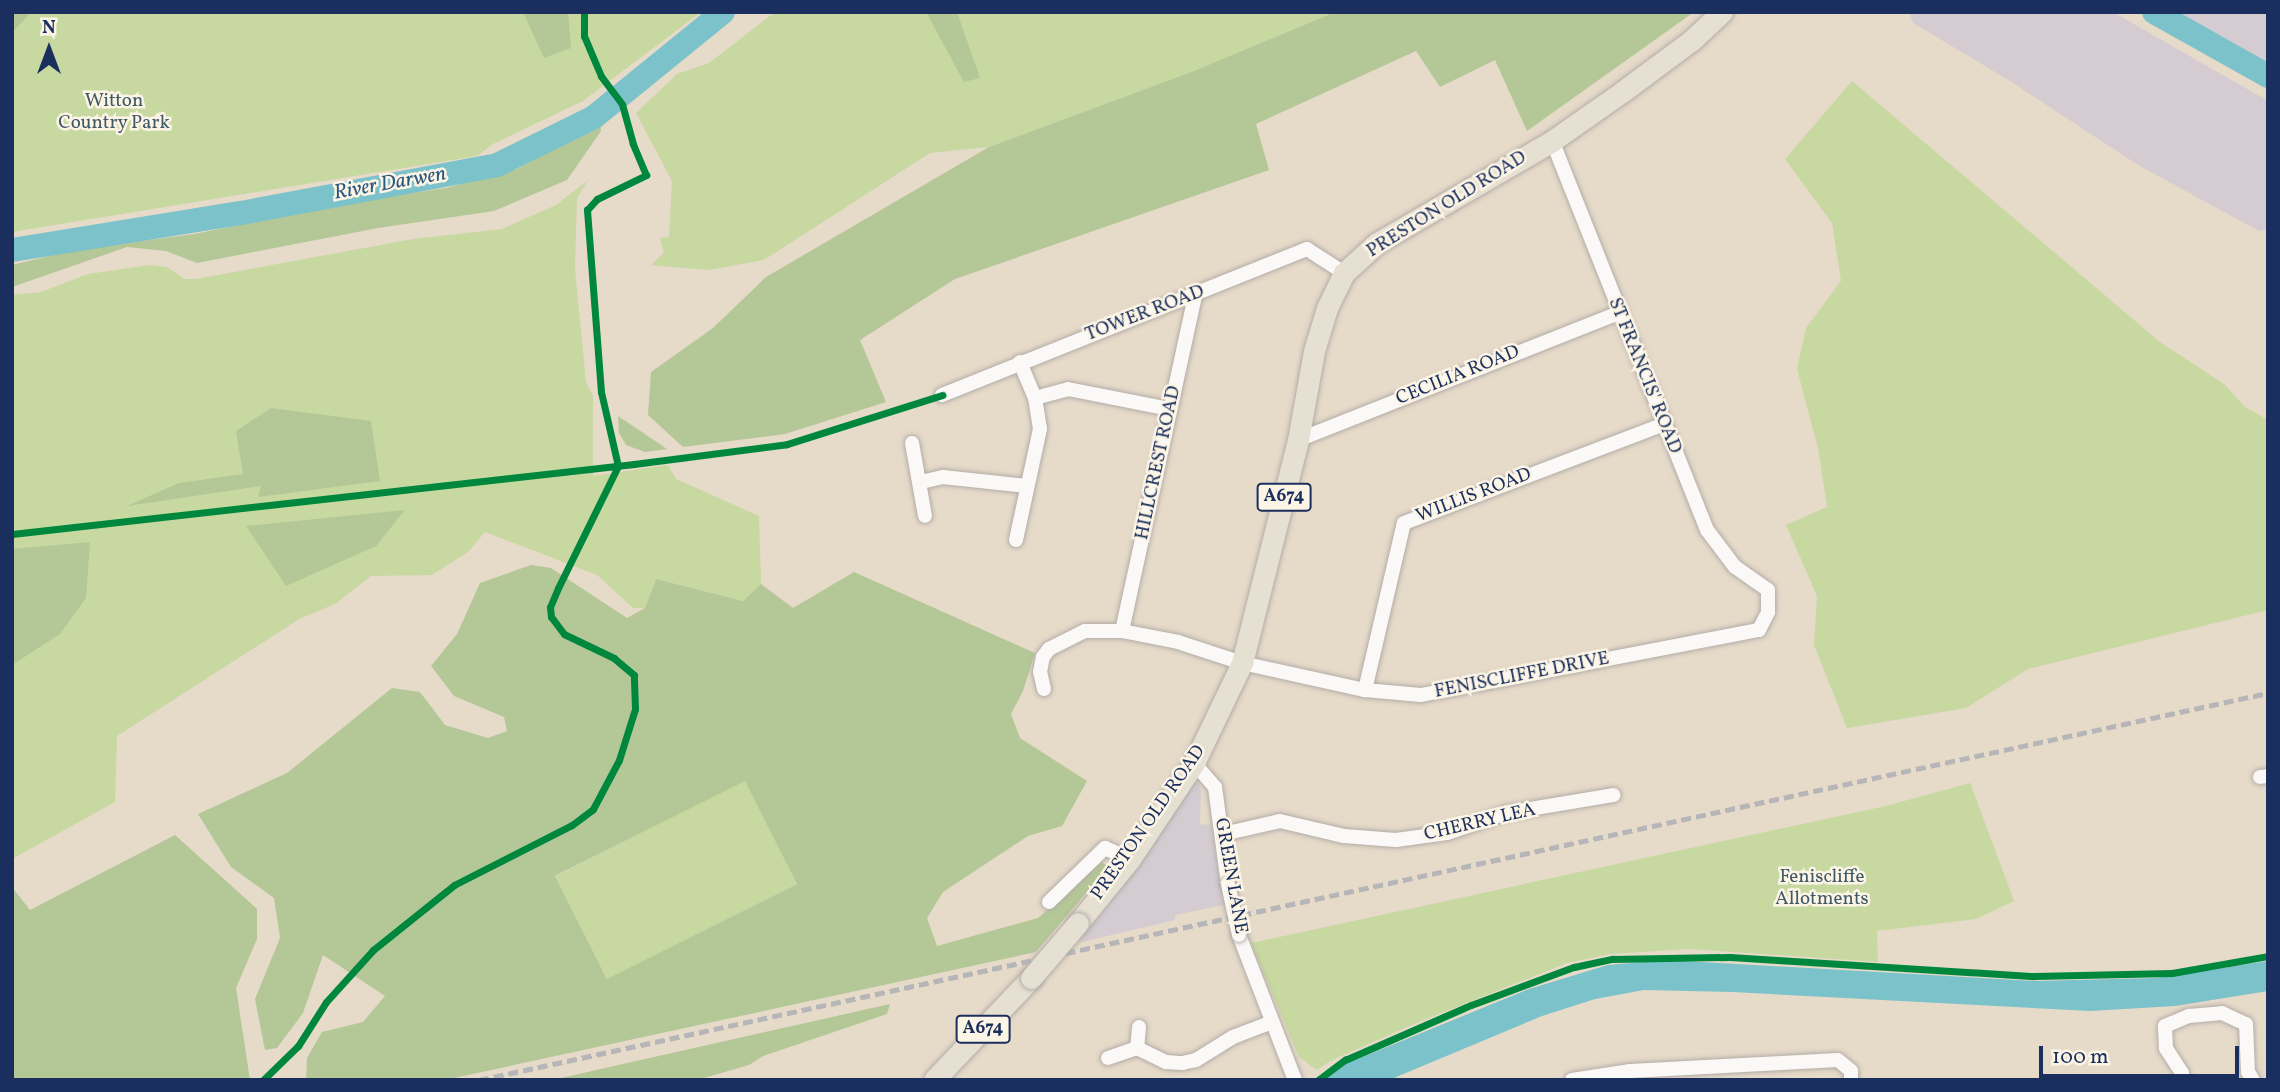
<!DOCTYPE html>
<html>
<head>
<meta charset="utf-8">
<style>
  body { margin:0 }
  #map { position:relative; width:2280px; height:1092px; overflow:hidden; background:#e6dac9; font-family:Vollkorn,serif }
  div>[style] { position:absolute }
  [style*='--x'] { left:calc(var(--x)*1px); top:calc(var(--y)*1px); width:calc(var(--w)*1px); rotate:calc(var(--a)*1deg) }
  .industrial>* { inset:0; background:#d5ccd2 }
  .green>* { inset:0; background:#c8d8a1; transform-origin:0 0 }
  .forest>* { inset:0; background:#b4c797 }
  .water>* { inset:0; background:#7bc2ca }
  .river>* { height:24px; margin:-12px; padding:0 12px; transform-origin:12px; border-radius:12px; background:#7bc2ca }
  .roads { filter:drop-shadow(0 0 2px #b3ada7) drop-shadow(0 0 2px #b3ada7) }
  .minor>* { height:14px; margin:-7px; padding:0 7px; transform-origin:7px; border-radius:7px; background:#fbf9f7 }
  .primary>* { height:21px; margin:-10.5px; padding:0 10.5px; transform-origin:10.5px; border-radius:10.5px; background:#e6e0d2 }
  .rail>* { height:4.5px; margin-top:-2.25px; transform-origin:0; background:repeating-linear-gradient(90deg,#b6b6b9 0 10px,transparent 0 15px) }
  .bridges { filter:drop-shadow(0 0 2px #b3ada7) drop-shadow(0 0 2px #b3ada7) }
  .minor-bridge>* { height:14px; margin:-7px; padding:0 7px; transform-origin:7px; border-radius:7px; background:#fbf9f7 }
  .primary-bridge>* { height:21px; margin:-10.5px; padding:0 10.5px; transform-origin:10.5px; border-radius:10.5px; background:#e6e0d2 }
  .cycleway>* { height:7px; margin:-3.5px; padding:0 3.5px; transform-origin:3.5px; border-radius:3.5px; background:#00873e }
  span { translate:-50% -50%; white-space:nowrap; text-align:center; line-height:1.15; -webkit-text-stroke:5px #fcf5e5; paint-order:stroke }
  .shield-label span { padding:2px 5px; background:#fcf5e5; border:2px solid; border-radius:5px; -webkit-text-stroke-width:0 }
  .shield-label { font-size:18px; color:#1b2f5e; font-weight:700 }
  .park-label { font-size:19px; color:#405966 }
  .street-label { font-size:19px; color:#1b2f5e }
  .water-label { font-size:21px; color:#2a587e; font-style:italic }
  .frame { position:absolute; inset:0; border:14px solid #1b2f5e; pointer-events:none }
  .north { position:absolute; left:14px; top:14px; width:70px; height:70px; -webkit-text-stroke:5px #fcf5e5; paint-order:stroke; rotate:0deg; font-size:19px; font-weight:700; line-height:28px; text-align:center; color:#1b2f5e }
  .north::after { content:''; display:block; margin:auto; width:24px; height:32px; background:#1b2f5e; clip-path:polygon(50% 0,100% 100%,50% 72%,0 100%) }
  .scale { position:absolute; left:2039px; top:1046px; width:200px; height:32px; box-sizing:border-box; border:4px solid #1b2f5e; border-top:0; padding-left:9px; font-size:21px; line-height:24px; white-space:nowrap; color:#1b2f5e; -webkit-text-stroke:5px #fcf5e5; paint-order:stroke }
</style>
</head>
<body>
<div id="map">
  <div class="industrial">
    <div style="clip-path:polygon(1909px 12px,2113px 12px,2268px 101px,2268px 230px,2259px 231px,2138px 165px,2010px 81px,1913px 23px)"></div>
    <div style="clip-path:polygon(2174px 12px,2268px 12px,2268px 64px)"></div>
    <div style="clip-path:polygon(1193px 782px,1200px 785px,1201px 792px,1200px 824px,1211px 825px,1224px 905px,1175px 915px,1175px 920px,1078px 943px,1146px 856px)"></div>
  </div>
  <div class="green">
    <div style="clip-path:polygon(12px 12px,701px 12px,583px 101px,493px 144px,477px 156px,12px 232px)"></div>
    <div style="clip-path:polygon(775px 12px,1335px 12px,1194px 71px,989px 147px,930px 153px,764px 260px,709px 270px,651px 265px,664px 252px,660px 238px,669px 237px,672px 181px,636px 113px,677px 74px,709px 63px)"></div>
    <div style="clip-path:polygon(1852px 81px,2160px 342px,2224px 384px,2245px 407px,2268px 420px,2268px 610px,2028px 669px,1966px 708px,1847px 728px,1814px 645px,1817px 596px,1786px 525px,1827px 507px,1818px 448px,1797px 369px,1806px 328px,1841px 281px,1832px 223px,1785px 159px)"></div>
    <div style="clip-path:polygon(588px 180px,577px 198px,575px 269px,586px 382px,593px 396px,593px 476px,668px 465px,676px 479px,759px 516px,761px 584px,743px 601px,656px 579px,645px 608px,633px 608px,597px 575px,485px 532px,468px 552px,432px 575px,371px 576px,335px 604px,301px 618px,117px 736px,115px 802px,12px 859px,12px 295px,41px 292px,88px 274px,150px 265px,167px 267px,184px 279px,196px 279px,413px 239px,502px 229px,556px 205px)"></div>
    <div style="left:745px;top:780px;width:116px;height:213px;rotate:63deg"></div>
    <div style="clip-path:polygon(1970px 783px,2014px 901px,1976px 919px,1877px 931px,1878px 962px,1689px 949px,1610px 954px,1567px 963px,1414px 1024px,1330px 1061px,1317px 1070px,1299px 1057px,1251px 943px,1886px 806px)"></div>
  </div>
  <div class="forest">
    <div style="clip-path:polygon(12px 12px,31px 12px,12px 33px)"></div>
    <div style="clip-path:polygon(523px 12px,568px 12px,571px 48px,544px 58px)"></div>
    <div style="clip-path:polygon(926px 12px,957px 12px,980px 78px,964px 82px)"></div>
    <div style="clip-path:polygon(1335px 12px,1694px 12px,1527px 131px,1495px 60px,1440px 87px,1416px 51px,1256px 124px,1269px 170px,955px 279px,860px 340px,886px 402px,785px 434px,683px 447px,648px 415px,651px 372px,713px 328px,766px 277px,989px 147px,1194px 71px)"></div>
    <div style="clip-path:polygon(600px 124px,601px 131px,567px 180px,494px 211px,378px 228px,197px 263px,166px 251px,127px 247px,12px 287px,12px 265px,74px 250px,194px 234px,377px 198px,446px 188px,517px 169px)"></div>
    <div style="clip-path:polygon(271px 408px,371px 421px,380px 481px,258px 497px,261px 486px,127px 506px,179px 483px,243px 474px,236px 431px)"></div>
    <div style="clip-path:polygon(618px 416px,667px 449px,645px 452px,626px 445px,619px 433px)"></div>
    <div style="clip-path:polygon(405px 510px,376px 546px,286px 586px,246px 526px)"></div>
    <div style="clip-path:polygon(90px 542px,86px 598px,60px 634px,12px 665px,12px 549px)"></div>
    <div style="clip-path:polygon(evenodd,531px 565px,551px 568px,627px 618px,645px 608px,656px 579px,743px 601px,761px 584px,793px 608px,854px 572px,1035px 653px,1023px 691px,1011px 714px,1020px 738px,1087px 781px,1062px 826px,1028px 836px,943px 892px,927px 918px,937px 946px,1038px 918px,1102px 862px,1108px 867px,1036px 952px,445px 1080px,306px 1080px,307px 1058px,322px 1032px,363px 1022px,385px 996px,323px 955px,303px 1013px,277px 1048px,265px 1050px,255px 999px,280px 938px,274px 898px,231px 867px,198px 814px,287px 773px,392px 688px,420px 692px,445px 725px,488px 738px,507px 731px,504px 717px,454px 696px,431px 666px,457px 634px,480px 583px,531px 565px,745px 781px,797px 884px,607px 979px,555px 876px,745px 781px)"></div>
    <div style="clip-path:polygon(175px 835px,257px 909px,257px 939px,236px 988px,250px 1080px,12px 1080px,12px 887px,30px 910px)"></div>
    <div style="clip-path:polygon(890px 1004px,887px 1014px,763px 1056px,749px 1065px,697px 1080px,552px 1080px)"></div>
  </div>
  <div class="water">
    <div style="clip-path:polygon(1666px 960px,2036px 981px,2155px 978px,2268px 961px,2268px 991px,2175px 1006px,2090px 1011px,1733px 992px,1644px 990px,1595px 999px,1542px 1016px,1389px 1080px,1323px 1080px,1343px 1065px,1529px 989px,1608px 965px)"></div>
  </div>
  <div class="river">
    <div style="--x:2154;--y:12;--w:131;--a:29.3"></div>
    <div style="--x:12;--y:250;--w:232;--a:-9.2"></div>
    <div style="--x:241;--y:213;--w:260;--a:-10.6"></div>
    <div style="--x:497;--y:165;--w:108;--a:-26.3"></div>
    <div style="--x:594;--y:117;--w:166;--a:-39.1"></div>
  </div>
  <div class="roads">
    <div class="minor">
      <div style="--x:942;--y:395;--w:393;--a:-21.8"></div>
      <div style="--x:1307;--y:249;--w:44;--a:33"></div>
      <div style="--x:1035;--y:398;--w:34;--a:-15"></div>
      <div style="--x:1068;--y:389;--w:104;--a:11.1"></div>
      <div style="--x:1298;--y:440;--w:344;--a:-21.6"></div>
      <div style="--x:912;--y:443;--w:74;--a:79.9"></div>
      <div style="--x:921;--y:482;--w:23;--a:-13"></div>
      <div style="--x:943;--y:477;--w:84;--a:6.1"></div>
      <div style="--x:1016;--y:540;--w:114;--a:-77.8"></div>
      <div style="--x:1040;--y:429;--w:31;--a:-99"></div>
      <div style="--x:1035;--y:398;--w:39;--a:-113"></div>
      <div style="--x:1122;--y:631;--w:344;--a:-77.7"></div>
      <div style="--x:1044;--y:689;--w:17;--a:-103"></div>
      <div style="--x:1040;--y:672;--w:15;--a:-79"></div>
      <div style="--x:1043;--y:657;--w:10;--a:-53"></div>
      <div style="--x:1049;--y:649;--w:40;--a:-26.6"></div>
      <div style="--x:1085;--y:631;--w:37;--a:0"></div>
      <div style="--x:1122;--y:631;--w:57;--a:11.1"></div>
      <div style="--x:1178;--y:642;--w:67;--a:18.2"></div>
      <div style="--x:1242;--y:663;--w:126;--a:12.4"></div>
      <div style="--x:1365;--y:690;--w:56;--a:5.1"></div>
      <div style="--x:1421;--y:695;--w:344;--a:-10.9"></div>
      <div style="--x:1759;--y:630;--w:20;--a:-63"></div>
      <div style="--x:1768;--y:612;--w:22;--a:-90"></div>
      <div style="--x:1768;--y:590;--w:40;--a:-145.1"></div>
      <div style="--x:1735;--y:567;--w:46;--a:-127.1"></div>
      <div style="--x:1707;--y:530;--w:419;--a:-111.7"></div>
      <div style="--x:1365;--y:690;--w:171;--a:-76.9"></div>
      <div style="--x:1404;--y:523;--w:278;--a:-20.8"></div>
      <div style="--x:1194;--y:763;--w:32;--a:49"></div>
      <div style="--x:1215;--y:787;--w:98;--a:82.4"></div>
      <div style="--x:2260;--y:777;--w:8;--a:-7"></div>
      <div style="--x:1223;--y:834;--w:58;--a:-12.8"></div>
      <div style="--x:1280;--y:821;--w:66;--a:13.2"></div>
      <div style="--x:1344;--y:836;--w:52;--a:4.4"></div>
      <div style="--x:1396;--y:840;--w:51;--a:-7.8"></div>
      <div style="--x:1447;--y:833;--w:62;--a:-18.7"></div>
      <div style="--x:1506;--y:813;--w:109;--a:-9.5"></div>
      <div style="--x:1049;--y:902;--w:78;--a:-44"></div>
      <div style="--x:1105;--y:848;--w:27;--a:24"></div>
      <div style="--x:1239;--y:935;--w:155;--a:68.9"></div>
      <div style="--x:1139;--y:1027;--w:21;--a:95"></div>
      <div style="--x:1137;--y:1048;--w:32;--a:26"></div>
      <div style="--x:1166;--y:1062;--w:16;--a:4"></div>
      <div style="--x:1182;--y:1063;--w:14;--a:-12"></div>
      <div style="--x:1196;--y:1060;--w:44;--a:-31.9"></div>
      <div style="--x:1233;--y:1037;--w:42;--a:-21"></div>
      <div style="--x:1108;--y:1058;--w:31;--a:-19"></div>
      <div style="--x:1572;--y:1080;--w:59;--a:-8.8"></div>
      <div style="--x:1630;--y:1071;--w:208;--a:-3"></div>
      <div style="--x:1838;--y:1060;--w:17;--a:40"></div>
      <div style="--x:1851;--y:1071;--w:9;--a:90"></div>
      <div style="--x:2182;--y:1080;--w:7;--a:-90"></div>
      <div style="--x:2182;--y:1073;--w:30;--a:-123"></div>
      <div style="--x:2166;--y:1048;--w:22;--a:-93"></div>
      <div style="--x:2165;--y:1026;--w:26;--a:-23"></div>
      <div style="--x:2189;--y:1016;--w:33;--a:-5"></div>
      <div style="--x:2222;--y:1013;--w:26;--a:25"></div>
      <div style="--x:2246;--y:1024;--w:48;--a:87.6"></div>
      <div style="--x:2248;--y:1072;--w:9;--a:58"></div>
    </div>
    <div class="primary">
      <div style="--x:1078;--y:923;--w:82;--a:-50.9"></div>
      <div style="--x:1130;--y:859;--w:115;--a:-56.3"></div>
      <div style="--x:1194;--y:763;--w:111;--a:-64.4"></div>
      <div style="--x:1242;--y:663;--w:230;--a:-75.9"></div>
      <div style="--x:1298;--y:440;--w:90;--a:-79.8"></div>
      <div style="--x:1314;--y:351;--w:45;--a:-73.2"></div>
      <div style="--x:1327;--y:308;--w:39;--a:-64"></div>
      <div style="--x:1344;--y:273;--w:45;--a:-42.3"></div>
      <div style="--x:1377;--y:243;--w:203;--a:-30.2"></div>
      <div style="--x:1552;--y:141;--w:85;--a:-35"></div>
      <div style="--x:1622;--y:92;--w:87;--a:-36.6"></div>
      <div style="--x:1692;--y:40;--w:41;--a:-43"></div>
      <div style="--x:934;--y:1080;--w:141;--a:-46.4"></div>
    </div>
  </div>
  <div class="rail">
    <div style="--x:479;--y:1080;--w:1830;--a:-12.21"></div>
  </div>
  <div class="bridges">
    <div class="minor-bridge">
      <div style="--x:1228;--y:884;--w:52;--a:77.8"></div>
    </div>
    <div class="primary-bridge">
      <div style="--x:1031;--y:978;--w:72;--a:-49.5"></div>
    </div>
  </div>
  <div class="cycleway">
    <div style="--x:12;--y:534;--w:626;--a:-6.42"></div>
    <div style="--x:634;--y:464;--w:154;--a:-7.4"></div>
    <div style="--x:787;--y:444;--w:163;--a:-17.5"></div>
    <div style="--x:263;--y:1080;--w:49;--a:-44.2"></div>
    <div style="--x:298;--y:1046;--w:52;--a:-57.5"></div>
    <div style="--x:326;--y:1002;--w:70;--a:-47.9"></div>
    <div style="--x:373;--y:950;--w:104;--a:-38.7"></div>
    <div style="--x:454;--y:885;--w:132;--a:-27"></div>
    <div style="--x:572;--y:825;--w:26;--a:-37"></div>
    <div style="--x:593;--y:809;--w:55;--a:-62"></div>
    <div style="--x:619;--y:760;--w:53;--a:-72.6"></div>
    <div style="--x:635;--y:709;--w:34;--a:-92"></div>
    <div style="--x:634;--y:675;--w:26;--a:-140"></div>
    <div style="--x:614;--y:658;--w:55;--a:-154.4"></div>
    <div style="--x:564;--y:634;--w:21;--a:-127"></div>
    <div style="--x:551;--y:617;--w:10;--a:-96"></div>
    <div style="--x:550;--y:607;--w:21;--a:-67"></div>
    <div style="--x:558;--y:588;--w:136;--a:-63.8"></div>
    <div style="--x:618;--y:466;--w:76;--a:-102.9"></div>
    <div style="--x:601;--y:392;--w:183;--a:-94.4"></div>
    <div style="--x:587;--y:210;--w:15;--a:-48"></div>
    <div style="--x:597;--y:199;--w:55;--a:-26.1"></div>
    <div style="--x:646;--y:175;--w:34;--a:-113"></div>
    <div style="--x:633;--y:144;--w:41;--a:-105.4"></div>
    <div style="--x:622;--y:104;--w:35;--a:-127"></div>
    <div style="--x:601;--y:76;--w:43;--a:-113"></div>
    <div style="--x:584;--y:36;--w:24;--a:-90"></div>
    <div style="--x:1318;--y:1080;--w:34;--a:-37"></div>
    <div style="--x:1345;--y:1060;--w:137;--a:-23.6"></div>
    <div style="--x:1471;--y:1005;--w:110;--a:-20.3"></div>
    <div style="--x:1574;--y:967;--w:40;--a:-12"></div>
    <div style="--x:1613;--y:959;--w:117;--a:-1"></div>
    <div style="--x:1730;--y:957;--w:305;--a:3.6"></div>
    <div style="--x:2034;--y:976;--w:138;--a:-1.2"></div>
    <div style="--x:2172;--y:973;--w:97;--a:-10"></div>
  </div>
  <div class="shield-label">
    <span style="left:1284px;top:497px">A674</span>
    <span style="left:983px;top:1029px">A674</span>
  </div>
  <div class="park-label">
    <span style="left:114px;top:113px">Witton<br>Country Park</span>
    <span style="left:1822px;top:889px">Feniscliffe<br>Allotments</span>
  </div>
  <div class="street-label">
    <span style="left:1447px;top:205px;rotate:-32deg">PRESTON OLD ROAD</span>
    <span style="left:1145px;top:314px;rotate:-21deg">TOWER ROAD</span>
    <span style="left:1458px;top:376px;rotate:-22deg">CECILIA ROAD</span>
    <span style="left:1644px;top:376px;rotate:68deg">ST FRANCIS' ROAD</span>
    <span style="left:1159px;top:463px;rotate:-78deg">HILLCREST ROAD</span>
    <span style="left:1474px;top:496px;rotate:-21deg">WILLIS ROAD</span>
    <span style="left:1522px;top:676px;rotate:-11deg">FENISCLIFFE DRIVE</span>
    <span style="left:1149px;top:823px;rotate:-55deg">PRESTON OLD ROAD</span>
    <span style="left:1480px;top:823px;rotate:-13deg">CHERRY LEA</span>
    <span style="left:1230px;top:876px;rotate:80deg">GREEN LANE</span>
  </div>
  <div class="water-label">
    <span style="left:390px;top:184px;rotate:-10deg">River Darwen</span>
  </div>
  <div class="frame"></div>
  <div class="north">N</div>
  <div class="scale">100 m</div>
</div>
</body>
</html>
